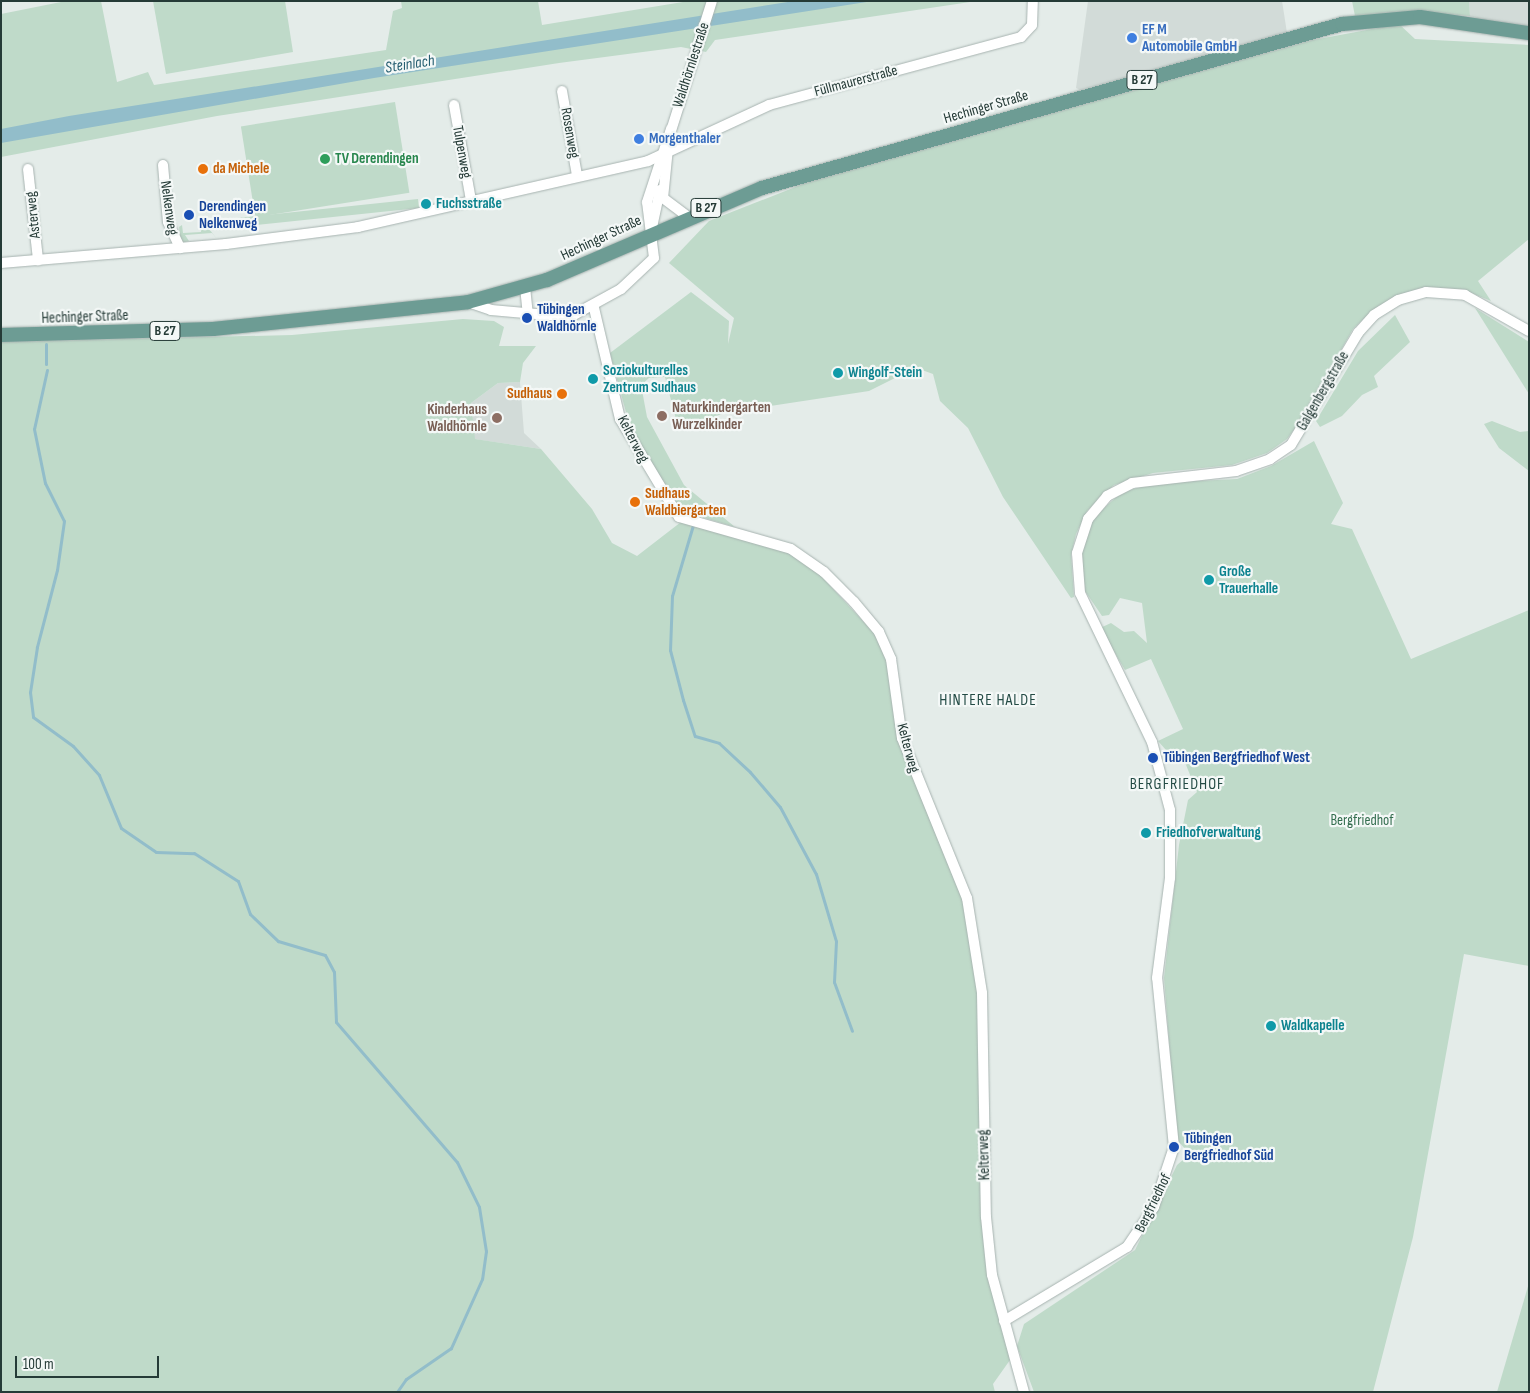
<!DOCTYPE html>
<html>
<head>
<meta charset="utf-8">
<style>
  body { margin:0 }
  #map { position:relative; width:1530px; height:1393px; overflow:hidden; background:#e4ece9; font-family:"Sofia Sans Condensed",sans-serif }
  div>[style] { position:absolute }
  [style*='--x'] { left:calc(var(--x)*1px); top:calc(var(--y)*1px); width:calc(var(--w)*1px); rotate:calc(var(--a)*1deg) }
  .built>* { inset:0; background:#d2dbd8 }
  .green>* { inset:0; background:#bfdac9; transform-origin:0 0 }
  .water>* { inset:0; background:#92bdca }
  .stream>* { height:3px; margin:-1.5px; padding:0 1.5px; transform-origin:1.5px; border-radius:1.5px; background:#92bdca }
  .roads { filter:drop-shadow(0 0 1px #a7b3b0) drop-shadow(0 0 1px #a7b3b0) }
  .minor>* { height:10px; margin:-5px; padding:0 5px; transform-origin:5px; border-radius:5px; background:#fff }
  .major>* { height:14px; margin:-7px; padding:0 7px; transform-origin:7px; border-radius:7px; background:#6d9c94 }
  .dots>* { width:14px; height:14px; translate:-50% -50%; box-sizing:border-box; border:2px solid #f4f8f7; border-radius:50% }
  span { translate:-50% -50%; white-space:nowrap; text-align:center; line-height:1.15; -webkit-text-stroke:4.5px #f4f8f7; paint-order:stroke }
  .shield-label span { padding:1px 4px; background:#f4f8f7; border:1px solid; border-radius:4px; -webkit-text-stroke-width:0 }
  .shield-label { font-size:14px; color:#253b37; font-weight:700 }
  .shop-label { font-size:15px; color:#366cbe; font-weight:700 }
  .left { translate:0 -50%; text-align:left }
  .street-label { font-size:15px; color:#253b37 }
  .leisure-label { font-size:15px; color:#27864d; font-weight:700 }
  .food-label { font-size:15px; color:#c56008; font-weight:700 }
  .right { translate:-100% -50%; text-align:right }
  .culture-label { font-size:15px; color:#0d838f; font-weight:700 }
  .transit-label { font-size:15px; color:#164399; font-weight:700 }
  .education-label { font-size:15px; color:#785e54; font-weight:700 }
  .park-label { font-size:15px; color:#346e4f }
  .water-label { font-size:16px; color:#265e71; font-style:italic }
  .neighbourhood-label { font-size:16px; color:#234b45; letter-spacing:1px }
  .frame { position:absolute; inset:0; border:2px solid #253b37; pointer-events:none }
  .scale { position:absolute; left:15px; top:1356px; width:144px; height:22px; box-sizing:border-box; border:2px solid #253b37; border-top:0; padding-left:6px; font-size:15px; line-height:18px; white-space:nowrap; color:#253b37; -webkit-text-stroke:4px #f4f8f7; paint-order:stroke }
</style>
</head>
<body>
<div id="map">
  <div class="built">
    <div style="clip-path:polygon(1088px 1px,1282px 1px,1287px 33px,1080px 90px,1076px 88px)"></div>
    <div style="clip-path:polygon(1469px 1px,1529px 1px,1529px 33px,1470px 16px)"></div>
    <div style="clip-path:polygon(520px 382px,524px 433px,541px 449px,474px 439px,471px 403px,498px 383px)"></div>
  </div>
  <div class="green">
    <div style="clip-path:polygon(66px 1px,101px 1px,117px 82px,148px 72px,154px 85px,386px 50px,393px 11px,402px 8px,401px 1px,538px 1px,542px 25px,689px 1px,977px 1px,715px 40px,706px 52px,681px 47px,559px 63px,217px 116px,1px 157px,1px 14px)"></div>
    <div style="clip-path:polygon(153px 1px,285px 1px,293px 52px,166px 74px)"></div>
    <div style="clip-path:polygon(1352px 1px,1469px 1px,1470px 16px,1408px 11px,1355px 16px)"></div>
    <div style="clip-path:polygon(1399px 24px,1415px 39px,1529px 45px,1529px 239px,1478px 281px,1491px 301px,1464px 290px,1424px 288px,1396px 296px,1372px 311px,1353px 329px,1301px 420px,1287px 439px,1267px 453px,1232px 465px,1153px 473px,1114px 485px,1087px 511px,1076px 534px,1071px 555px,1074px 597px,1071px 598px,1003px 497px,968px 428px,940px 401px,933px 374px,922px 370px,913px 369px,869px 391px,724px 413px,679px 431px,665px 377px,649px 378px,641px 385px,647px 417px,684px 485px,735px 527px,681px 511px,643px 452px,627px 416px,610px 353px,691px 292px,729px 321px,728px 344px,734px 318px,669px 263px,709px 221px,803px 184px,1313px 40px)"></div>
    <div style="left:395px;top:102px;width:92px;height:156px;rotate:81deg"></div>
    <div style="left:418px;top:199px;width:9px;height:181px;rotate:84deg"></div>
    <div style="clip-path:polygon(200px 223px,206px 225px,217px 239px,212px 233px,185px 235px,189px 241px,181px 243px,179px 227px,182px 225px,183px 233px,201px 232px)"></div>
    <div style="clip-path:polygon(1475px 308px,1529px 342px,1529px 394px)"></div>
    <div style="clip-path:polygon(1395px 315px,1410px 342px,1374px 376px,1378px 387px,1362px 395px,1342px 416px,1320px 427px,1316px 421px,1358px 351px)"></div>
    <div style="clip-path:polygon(463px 319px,494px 321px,504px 327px,499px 346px,536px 346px,523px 363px,520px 382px,498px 383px,471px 403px,475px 439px,541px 449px,592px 509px,612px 543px,637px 556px,681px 522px,787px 552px,820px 575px,875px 634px,888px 660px,899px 740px,963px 900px,978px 994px,983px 1218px,1010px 1360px,993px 1384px,995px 1392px,1px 1392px,1px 342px,292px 335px)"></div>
    <div style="clip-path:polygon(1492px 421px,1520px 432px,1529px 431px,1529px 471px,1499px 448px,1484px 424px)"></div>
    <div style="clip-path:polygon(1314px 441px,1343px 503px,1331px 524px,1352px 529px,1411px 659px,1529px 610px,1529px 966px,1464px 954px,1413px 1237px,1373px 1392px,1034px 1392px,1017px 1346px,1024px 1324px,1135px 1250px,1177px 1165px,1190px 1154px,1177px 1140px,1164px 978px,1179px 845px,1188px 800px,1197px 792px,1184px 760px,1174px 759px,1158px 741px,1183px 729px,1151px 659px,1125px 670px,1100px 628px,1111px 623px,1124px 632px,1134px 631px,1147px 643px,1142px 603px,1120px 598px,1109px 615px,1102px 616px,1085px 591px,1081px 553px,1094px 517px,1122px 492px,1156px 483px,1237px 479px,1271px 466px)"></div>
    <div style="clip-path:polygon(1529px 1283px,1529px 1392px,1497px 1392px)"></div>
  </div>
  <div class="water">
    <div style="clip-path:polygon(794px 1px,873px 1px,374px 78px,1px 143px,1px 129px,69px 116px)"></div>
  </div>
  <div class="stream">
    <div style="--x:46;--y:364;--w:20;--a:-90"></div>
    <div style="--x:47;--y:370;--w:60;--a:102.4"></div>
    <div style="--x:34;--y:429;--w:55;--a:78.5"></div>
    <div style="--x:45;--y:483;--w:42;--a:63.4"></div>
    <div style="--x:64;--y:521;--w:49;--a:98.1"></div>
    <div style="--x:57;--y:570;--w:80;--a:104.6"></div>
    <div style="--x:37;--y:647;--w:46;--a:98.8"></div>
    <div style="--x:30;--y:692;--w:25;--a:83"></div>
    <div style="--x:33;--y:717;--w:49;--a:35.9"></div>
    <div style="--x:73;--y:746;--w:39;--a:48"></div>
    <div style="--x:99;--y:775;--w:57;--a:67.5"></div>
    <div style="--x:121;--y:828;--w:42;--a:34.4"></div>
    <div style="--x:156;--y:852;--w:38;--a:2"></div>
    <div style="--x:194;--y:853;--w:52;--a:32.5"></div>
    <div style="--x:238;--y:881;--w:35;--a:70"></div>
    <div style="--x:250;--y:914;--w:39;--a:44"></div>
    <div style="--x:278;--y:941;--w:49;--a:16.6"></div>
    <div style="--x:325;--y:955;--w:19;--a:62"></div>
    <div style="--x:334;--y:972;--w:50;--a:87.7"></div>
    <div style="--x:336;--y:1022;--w:185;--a:49.2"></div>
    <div style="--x:457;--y:1162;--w:50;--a:63.9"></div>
    <div style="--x:479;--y:1207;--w:45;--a:81"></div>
    <div style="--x:486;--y:1251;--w:28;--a:98"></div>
    <div style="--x:482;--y:1279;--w:76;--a:114.2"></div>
    <div style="--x:451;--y:1348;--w:55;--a:145.4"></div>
    <div style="--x:406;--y:1379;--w:16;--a:125"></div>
    <div style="--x:693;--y:525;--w:74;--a:106.5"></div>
    <div style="--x:672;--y:596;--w:54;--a:92.1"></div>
    <div style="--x:670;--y:650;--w:52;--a:75.4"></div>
    <div style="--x:683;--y:700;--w:38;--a:72"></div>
    <div style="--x:695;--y:736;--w:25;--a:16"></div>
    <div style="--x:719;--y:743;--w:42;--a:43.1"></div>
    <div style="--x:750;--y:772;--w:46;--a:49.4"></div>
    <div style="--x:780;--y:807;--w:76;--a:61.8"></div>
    <div style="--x:816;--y:874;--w:70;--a:73.4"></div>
    <div style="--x:836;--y:941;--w:41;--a:92.8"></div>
    <div style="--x:834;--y:982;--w:52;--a:69.8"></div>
  </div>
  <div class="roads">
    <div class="minor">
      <div style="--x:562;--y:91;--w:85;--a:79.9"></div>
      <div style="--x:454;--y:105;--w:97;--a:79.9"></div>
      <div style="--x:670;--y:134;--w:139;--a:-72.5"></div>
      <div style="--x:668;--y:148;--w:50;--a:95.7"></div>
      <div style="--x:663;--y:198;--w:30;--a:37"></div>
      <div style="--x:163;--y:165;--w:57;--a:85"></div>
      <div style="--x:168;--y:222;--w:29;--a:65"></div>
      <div style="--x:28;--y:169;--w:92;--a:83.7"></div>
      <div style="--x:651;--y:232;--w:43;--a:-77.9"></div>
      <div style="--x:1;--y:263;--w:226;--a:-4.8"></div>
      <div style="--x:226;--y:244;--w:133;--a:-7.3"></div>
      <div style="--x:358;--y:227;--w:297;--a:-12.8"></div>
      <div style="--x:648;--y:161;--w:133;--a:-24.8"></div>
      <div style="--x:769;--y:105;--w:261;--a:-15.1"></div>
      <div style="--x:1021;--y:37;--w:16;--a:-47"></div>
      <div style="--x:1032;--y:25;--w:24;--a:-88"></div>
      <div style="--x:525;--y:287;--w:27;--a:84"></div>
      <div style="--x:468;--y:302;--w:24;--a:19"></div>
      <div style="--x:491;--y:310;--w:79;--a:5.1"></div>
      <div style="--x:570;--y:317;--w:58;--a:-28.8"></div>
      <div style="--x:621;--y:289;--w:45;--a:-43.2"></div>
      <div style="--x:654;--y:258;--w:56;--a:-97.1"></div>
      <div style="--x:647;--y:202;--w:77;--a:-71.8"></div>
      <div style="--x:594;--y:308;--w:114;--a:76.8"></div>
      <div style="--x:620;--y:419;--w:114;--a:59"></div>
      <div style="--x:679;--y:517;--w:116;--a:15.9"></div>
      <div style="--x:791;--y:549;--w:40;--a:34.9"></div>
      <div style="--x:824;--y:572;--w:42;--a:45"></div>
      <div style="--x:854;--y:602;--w:39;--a:50"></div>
      <div style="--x:879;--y:632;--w:30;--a:66"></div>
      <div style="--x:891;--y:659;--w:80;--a:82.1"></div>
      <div style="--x:902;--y:738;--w:173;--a:67.9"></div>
      <div style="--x:967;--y:898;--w:96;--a:81"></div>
      <div style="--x:982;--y:993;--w:224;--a:89"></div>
      <div style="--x:986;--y:1217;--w:58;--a:84.1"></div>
      <div style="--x:992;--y:1275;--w:121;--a:74.7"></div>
      <div style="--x:1004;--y:1321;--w:144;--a:-31"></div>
      <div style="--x:1127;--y:1247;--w:48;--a:-56"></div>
      <div style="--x:1154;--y:1207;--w:63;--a:-71.6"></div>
      <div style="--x:1174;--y:1147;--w:170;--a:-95.7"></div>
      <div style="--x:1157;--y:978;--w:101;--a:-82.6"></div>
      <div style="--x:1170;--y:878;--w:68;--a:-90"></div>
      <div style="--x:1170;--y:810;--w:70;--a:-104.8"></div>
      <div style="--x:1152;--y:742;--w:165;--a:-115.8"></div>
      <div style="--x:1080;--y:593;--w:40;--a:-94.3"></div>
      <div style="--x:1077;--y:553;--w:36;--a:-72"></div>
      <div style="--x:1088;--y:519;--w:30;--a:-50"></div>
      <div style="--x:1107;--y:496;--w:28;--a:-27"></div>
      <div style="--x:1132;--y:483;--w:105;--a:-6.6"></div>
      <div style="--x:1236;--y:471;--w:36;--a:-19"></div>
      <div style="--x:1270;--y:459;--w:25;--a:-34"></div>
      <div style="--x:1291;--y:445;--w:131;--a:-59.1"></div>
      <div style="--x:1358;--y:333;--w:24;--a:-48"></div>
      <div style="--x:1374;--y:315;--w:28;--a:-32"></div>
      <div style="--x:1398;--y:300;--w:29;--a:-16"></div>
      <div style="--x:1426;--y:292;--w:39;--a:4"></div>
      <div style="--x:1465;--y:295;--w:73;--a:29.4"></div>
    </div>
    <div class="major">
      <div style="--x:1;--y:335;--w:212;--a:-1.6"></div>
      <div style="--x:213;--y:329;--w:256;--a:-6"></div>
      <div style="--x:468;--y:302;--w:82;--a:-15.6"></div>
      <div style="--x:547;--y:280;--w:234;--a:-23.2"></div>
      <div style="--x:762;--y:188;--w:603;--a:-15.79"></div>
      <div style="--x:1342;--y:24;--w:78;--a:-5.1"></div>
      <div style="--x:1420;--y:17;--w:110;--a:8.4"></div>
    </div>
  </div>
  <div class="dots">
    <div style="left:1132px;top:38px;background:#3f7fe0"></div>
    <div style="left:639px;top:139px;background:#3f7fe0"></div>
    <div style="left:325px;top:159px;background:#2e9e5b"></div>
    <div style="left:203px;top:169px;background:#e8710a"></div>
    <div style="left:426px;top:204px;background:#0f9aa8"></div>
    <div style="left:189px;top:215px;background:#1a4fb4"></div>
    <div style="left:527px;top:318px;background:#1a4fb4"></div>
    <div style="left:838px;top:373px;background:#0f9aa8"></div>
    <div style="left:593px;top:379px;background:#0f9aa8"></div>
    <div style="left:562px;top:394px;background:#e8710a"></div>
    <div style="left:662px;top:416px;background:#8d6e63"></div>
    <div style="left:497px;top:418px;background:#8d6e63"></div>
    <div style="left:635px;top:502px;background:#e8710a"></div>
    <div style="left:1209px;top:580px;background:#0f9aa8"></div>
    <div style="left:1153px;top:758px;background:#1a4fb4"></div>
    <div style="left:1146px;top:833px;background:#0f9aa8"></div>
    <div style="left:1271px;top:1026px;background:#0f9aa8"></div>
    <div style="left:1174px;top:1147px;background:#1a4fb4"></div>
  </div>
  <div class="shield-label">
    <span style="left:1142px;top:80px">B 27</span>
    <span style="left:706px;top:208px">B 27</span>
    <span style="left:165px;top:331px">B 27</span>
  </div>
  <div class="shop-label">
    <span class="left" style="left:1142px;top:38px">EF M<br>Automobile GmbH</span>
    <span class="left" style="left:649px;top:139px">Morgenthaler</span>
  </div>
  <div class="street-label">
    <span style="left:691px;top:65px;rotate:-72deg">Waldhörnlestraße</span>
    <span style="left:856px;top:81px;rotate:-15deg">Füllmaurerstraße</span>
    <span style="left:986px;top:107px;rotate:-16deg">Hechinger Straße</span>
    <span style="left:570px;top:133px;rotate:80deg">Rosenweg</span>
    <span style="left:462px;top:152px;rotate:80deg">Tulpenweg</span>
    <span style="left:169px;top:208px;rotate:82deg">Nelkenweg</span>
    <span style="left:33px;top:215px;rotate:-96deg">Asterweg</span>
    <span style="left:601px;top:238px;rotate:-25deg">Hechinger Straße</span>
    <span style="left:85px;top:317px;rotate:-2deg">Hechinger Straße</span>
    <span style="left:1323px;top:391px;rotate:-60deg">Galgenbergstraße</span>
    <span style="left:633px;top:439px;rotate:63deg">Kelterweg</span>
    <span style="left:908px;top:748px;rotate:75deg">Kelterweg</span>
    <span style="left:984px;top:1155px;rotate:-92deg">Kelterweg</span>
    <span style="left:1153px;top:1203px;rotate:-64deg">Bergfriedhof</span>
  </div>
  <div class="leisure-label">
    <span class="left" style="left:335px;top:159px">TV Derendingen</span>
  </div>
  <div class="food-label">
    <span class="left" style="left:213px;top:169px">da Michele</span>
    <span class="right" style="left:552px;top:394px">Sudhaus</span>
    <span class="left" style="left:645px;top:502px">Sudhaus<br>Waldbiergarten</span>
  </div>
  <div class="culture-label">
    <span class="left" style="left:436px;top:204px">Fuchsstraße</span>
    <span class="left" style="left:603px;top:379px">Soziokulturelles<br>Zentrum Sudhaus</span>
    <span class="left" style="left:848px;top:373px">Wingolf-Stein</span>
    <span class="left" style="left:1219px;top:580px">Große<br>Trauerhalle</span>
    <span class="left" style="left:1156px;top:833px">Friedhofverwaltung</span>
    <span class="left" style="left:1281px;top:1026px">Waldkapelle</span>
  </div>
  <div class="transit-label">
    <span class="left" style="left:199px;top:215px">Derendingen<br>Nelkenweg</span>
    <span class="left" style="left:537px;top:318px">Tübingen<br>Waldhörnle</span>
    <span class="left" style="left:1163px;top:758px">Tübingen Bergfriedhof West</span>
    <span class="left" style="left:1184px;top:1147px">Tübingen<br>Bergfriedhof Süd</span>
  </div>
  <div class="education-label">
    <span class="left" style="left:672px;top:416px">Naturkindergarten<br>Wurzelkinder</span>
    <span class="right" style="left:487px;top:418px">Kinderhaus<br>Waldhörnle</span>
  </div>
  <div class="park-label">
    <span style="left:1362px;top:821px">Bergfriedhof</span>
  </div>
  <div class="water-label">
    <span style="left:410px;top:65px;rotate:-9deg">Steinlach</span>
  </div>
  <div class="neighbourhood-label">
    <span style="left:988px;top:701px">HINTERE HALDE</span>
    <span style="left:1177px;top:785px">BERGFRIEDHOF</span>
  </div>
  <div class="frame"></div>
  <div class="scale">100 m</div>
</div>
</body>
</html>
